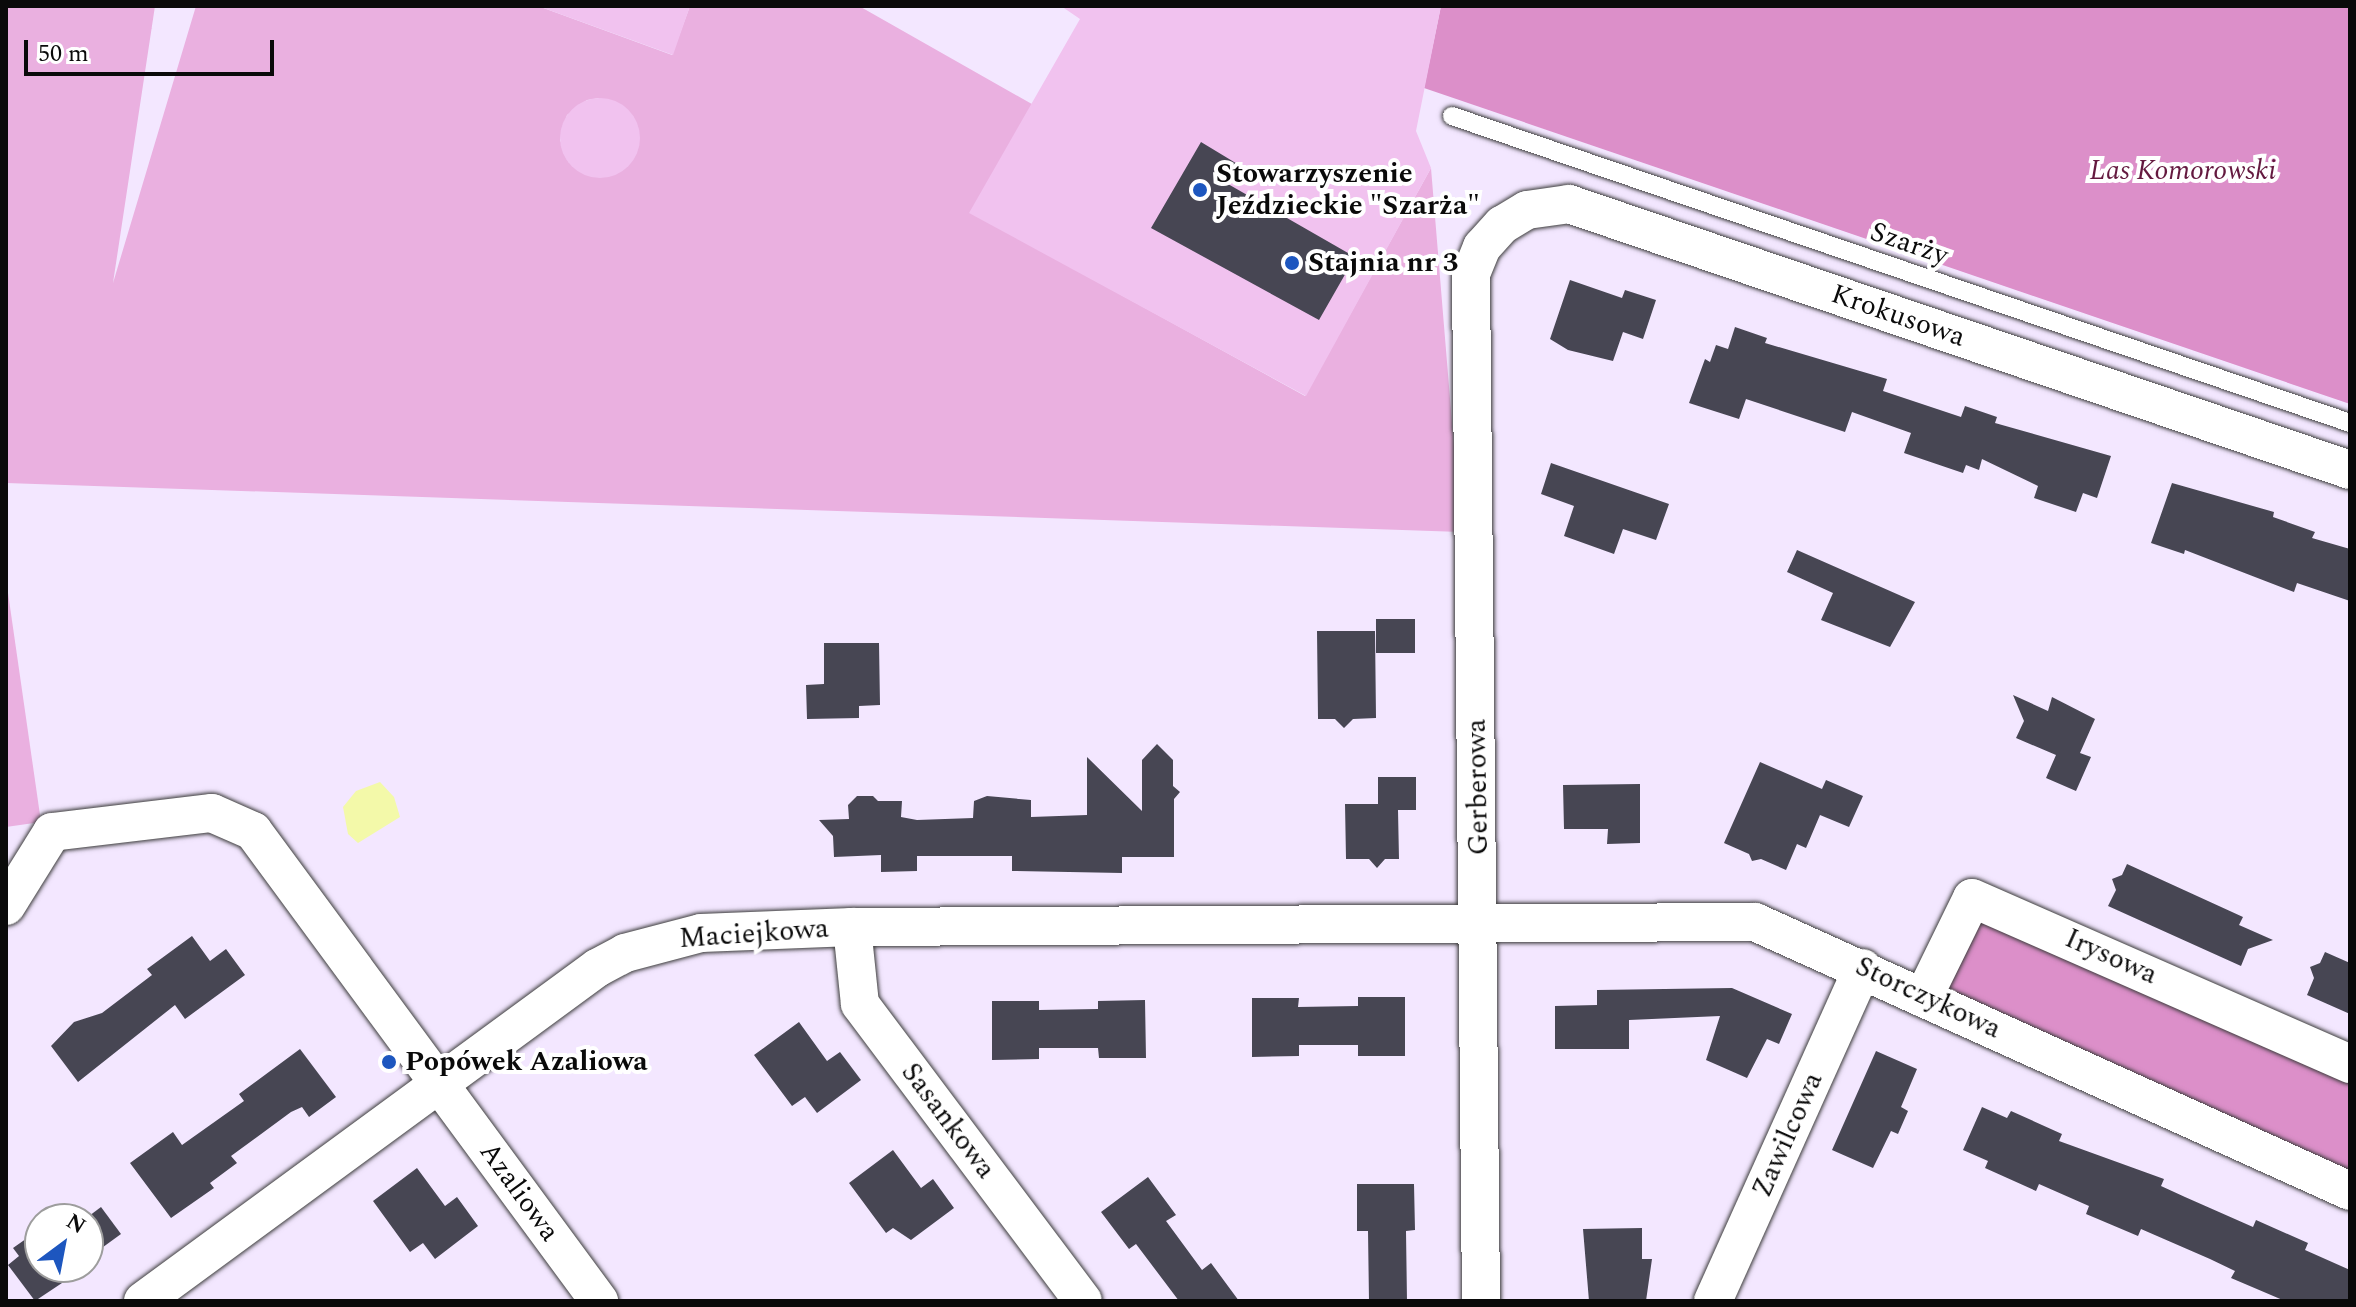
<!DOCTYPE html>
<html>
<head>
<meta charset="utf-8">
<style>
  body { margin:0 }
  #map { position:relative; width:2356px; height:1307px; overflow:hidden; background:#f3e7ff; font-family:Spectral,serif }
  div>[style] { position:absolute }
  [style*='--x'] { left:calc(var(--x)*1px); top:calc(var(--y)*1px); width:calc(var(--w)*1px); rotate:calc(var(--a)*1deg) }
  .green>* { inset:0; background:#eab0e0 }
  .forest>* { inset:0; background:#dc8fc9 }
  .pitch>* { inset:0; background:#f1c2ef }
  .round { border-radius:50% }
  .water>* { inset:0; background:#f3f9a9 }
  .building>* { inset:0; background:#474653; transform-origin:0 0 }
  .roads { filter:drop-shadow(0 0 2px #3d3d3d) drop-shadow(0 0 2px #3d3d3d) }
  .lane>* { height:18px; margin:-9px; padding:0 9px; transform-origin:9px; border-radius:9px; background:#fff }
  .street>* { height:38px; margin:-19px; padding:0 19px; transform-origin:19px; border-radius:19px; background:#fff }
  .dots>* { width:22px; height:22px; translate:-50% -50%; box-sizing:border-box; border:4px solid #fff; border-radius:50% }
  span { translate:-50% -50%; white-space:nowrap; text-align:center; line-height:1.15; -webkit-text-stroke:8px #fff; paint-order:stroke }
  .park-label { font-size:28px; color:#64193f; font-style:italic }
  .poi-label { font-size:28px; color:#0a0a0a; font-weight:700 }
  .left { translate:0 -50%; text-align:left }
  .street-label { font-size:28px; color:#0a0a0a }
  .frame { position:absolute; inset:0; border:8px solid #0a0a0a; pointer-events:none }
  .north { position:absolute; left:24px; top:1203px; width:80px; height:80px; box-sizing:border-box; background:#fff; border:2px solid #9d9d9d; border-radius:50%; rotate:32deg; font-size:22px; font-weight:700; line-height:32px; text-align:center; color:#0a0a0a }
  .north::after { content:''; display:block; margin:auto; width:28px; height:36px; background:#1d56bf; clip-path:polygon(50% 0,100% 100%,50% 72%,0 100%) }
  .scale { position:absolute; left:24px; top:40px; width:250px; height:36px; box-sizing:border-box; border:4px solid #0a0a0a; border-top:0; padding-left:10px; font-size:24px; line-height:28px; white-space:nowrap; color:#0a0a0a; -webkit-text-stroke:6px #fff; paint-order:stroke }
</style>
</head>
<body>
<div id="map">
  <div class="green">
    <div style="clip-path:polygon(evenodd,6px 6px,155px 6px,113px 283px,196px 6px,538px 6px,672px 55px,690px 6px,859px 6px,1053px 116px,992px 224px,1305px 396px,1431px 168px,1461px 532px,6px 483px,6px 6px,599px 98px,569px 163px,560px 140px,567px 115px,587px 100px,599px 98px)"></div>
    <div style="clip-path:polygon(6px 579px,41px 822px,6px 827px)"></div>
  </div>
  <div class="forest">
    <div style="clip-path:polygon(1441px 6px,2350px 6px,2350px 404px,1424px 88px)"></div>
    <div style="clip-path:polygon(1975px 915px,2350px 1079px,2350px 1174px,1953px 996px,1947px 985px)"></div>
  </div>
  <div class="pitch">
    <div style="clip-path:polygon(538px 6px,690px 6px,673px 55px)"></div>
    <div style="clip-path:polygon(1061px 6px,1441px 6px,1416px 131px,1431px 168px,1306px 396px,969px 213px,1080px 19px)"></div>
    <div class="round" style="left:560px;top:98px;width:80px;height:80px"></div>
  </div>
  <div class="water">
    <div style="clip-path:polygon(380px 782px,394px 797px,400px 817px,358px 843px,348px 834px,343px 807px,356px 791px)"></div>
  </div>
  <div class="building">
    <div style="clip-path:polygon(1201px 142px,1239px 165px,1228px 184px,1355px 257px,1319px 320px,1151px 228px)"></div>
    <div style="clip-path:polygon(1570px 280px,1622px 298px,1625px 290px,1656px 300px,1643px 339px,1623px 332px,1613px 361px,1568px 350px,1550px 339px)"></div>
    <div style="clip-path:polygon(1735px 327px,1767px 338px,1765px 343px,1887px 379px,1883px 391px,1961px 417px,1965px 406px,1997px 417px,1995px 423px,2111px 456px,2097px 498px,2083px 493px,2076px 512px,2034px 498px,2038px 486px,1982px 459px,1979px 470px,1966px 465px,1963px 473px,1904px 453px,1911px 433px,1852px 412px,1845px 432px,1746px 399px,1739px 419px,1689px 403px,1705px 359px,1710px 362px,1716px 345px,1728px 349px)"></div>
    <div style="clip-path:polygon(1551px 463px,1669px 504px,1656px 540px,1623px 529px,1614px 554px,1564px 536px,1574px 506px,1541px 494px)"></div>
    <div style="clip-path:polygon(2172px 483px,2274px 512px,2273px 517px,2315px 532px,2312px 538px,2350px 549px,2350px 601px,2297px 583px,2294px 592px,2185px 550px,2184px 554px,2151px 543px)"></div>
    <div style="clip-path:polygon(1797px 550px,1915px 602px,1890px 647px,1821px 620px,1833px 593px,1787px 572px)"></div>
    <div style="left:1376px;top:619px;width:39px;height:34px"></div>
    <div style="clip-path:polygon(1317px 631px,1375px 631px,1376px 718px,1353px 719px,1344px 728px,1335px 719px,1318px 719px)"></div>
    <div style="clip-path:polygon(824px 643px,879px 643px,880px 705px,859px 706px,859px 718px,807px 719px,806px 685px,824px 684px)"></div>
    <div style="clip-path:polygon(2013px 695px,2048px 711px,2052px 697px,2095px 719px,2080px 753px,2091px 757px,2076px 791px,2046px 778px,2056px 755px,2016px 738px,2024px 721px)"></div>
    <div style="clip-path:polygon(1157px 744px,1173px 760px,1173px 786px,1180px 792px,1174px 799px,1174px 857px,1122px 857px,1122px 873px,1012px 871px,1012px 856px,917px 856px,917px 871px,881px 872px,881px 855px,834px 857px,833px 836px,819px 820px,849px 819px,848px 805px,857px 796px,873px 796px,878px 801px,902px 801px,901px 817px,917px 820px,973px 818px,974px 801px,987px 796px,1031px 800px,1031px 817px,1087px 815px,1087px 757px,1142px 811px,1142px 760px)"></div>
    <div style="clip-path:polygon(1760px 762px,1822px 789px,1826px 780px,1863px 796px,1849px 827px,1820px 815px,1806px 848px,1797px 844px,1786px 870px,1761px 859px,1752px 861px,1749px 854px,1724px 843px)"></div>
    <div style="clip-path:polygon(1378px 777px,1416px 777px,1416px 810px,1398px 810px,1399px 859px,1385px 859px,1377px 868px,1369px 859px,1346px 859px,1345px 804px,1378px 804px)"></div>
    <div style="clip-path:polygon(1640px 784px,1640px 843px,1607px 844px,1608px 829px,1564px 829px,1563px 785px)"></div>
    <div style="clip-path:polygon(2127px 864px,2243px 917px,2239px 925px,2273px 940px,2248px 949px,2241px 966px,2108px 906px,2116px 890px,2112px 879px,2122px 875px)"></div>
    <div style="clip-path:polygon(192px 936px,210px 961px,226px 949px,245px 975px,185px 1019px,175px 1005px,78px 1082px,51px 1046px,74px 1022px,102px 1013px,152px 975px,147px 969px)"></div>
    <div style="clip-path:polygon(2325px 952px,2350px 963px,2350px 1014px,2307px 995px,2314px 978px,2310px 967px,2320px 963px)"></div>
    <div style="clip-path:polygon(1732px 988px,1792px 1014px,1779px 1044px,1767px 1039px,1747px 1078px,1706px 1060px,1720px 1016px,1629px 1020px,1629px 1049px,1555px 1049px,1555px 1006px,1597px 1005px,1597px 990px)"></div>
    <div style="clip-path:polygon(1358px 997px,1405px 997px,1405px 1056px,1358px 1056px,1358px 1045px,1299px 1045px,1299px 1056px,1252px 1057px,1252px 998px,1299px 998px,1298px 1007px,1358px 1006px)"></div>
    <div style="clip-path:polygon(1145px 1000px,1146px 1058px,1099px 1058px,1098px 1048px,1039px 1048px,1039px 1059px,992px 1060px,992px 1001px,1039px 1001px,1039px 1010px,1098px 1009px,1098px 1001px)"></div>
    <div style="clip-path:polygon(799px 1022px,827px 1061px,840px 1052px,861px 1080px,817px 1113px,805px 1097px,792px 1106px,754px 1055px)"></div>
    <div style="clip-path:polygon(300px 1049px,336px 1097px,309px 1117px,302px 1107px,291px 1112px,231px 1156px,237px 1163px,210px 1183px,214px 1188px,171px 1218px,130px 1163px,173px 1132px,182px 1145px,244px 1101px,239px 1094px)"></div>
    <div style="clip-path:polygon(1876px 1051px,1917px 1069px,1901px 1107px,1908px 1111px,1898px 1134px,1891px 1131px,1873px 1168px,1832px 1150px)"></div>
    <div style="clip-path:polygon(1982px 1107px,2007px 1118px,2011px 1111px,2062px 1134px,2059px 1141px,2164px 1179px,2161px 1186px,2185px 1197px,2253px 1227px,2256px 1220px,2308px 1243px,2305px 1250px,2350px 1270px,2350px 1301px,2285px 1301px,2231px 1278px,2235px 1271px,2210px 1259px,2141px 1229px,2138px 1236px,2086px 1214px,2089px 1206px,2039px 1184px,2036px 1191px,1985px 1168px,1988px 1161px,1963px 1150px)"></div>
    <div style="clip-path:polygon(893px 1150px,921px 1188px,933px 1179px,954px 1208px,911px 1240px,893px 1228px,886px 1233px,849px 1183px)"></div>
    <div style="clip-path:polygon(417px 1168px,445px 1206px,457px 1197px,478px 1226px,435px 1259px,423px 1243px,410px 1252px,373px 1201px)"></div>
    <div style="clip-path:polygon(1148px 1177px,1176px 1215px,1166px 1221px,1202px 1270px,1211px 1263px,1239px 1301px,1179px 1301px,1136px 1244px,1129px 1249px,1101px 1212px)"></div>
    <div style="clip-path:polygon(1357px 1184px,1414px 1184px,1415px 1230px,1406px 1231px,1407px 1301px,1369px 1301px,1368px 1231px,1357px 1231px)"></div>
    <div style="clip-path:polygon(101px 1207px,121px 1234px,88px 1258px,85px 1219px)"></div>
    <div style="clip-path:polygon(1642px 1228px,1642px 1259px,1652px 1259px,1646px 1301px,1589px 1301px,1583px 1229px)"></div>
    <div style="clip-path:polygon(40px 1229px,40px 1267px,86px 1267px,35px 1301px,8px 1265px,19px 1256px,13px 1248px)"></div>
  </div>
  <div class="roads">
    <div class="lane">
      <div style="--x:1452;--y:116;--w:949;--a:18.87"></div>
    </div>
    <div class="street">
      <div style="--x:6;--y:906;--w:87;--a:-58.1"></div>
      <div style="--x:52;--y:832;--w:161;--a:-6.8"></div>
      <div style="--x:212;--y:813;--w:45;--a:23.7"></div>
      <div style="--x:253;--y:831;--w:584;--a:53.64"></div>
      <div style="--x:852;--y:927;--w:77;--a:84.1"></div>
      <div style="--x:860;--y:1004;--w:371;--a:53.1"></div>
      <div style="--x:1923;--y:998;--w:111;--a:-63.9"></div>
      <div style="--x:1972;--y:898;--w:413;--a:23.7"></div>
      <div style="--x:143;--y:1301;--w:563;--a:-36.26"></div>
      <div style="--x:597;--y:968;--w:32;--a:-28"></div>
      <div style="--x:625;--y:953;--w:79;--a:-14.7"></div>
      <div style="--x:701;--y:933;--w:151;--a:-2.3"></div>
      <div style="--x:852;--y:927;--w:903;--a:-0.32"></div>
      <div style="--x:1755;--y:922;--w:653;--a:24.33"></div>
      <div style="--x:1481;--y:1301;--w:1027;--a:-90.56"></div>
      <div style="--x:1471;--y:274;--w:29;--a:-68"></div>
      <div style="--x:1482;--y:247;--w:30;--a:-48"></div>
      <div style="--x:1502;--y:225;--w:29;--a:-31"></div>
      <div style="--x:1527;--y:210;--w:42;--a:-8.1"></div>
      <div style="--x:1569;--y:204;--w:825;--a:18.81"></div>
      <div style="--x:1713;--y:1301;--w:365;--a:-65.8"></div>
    </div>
  </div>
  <div class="dots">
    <div style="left:1200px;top:190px;background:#1d56bf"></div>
    <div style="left:1292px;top:263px;background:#1d56bf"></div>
    <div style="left:389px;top:1062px;background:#1d56bf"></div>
  </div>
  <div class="park-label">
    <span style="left:2183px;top:171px">Las Komorowski</span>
  </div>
  <div class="poi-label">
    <span class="left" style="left:1216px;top:190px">Stowarzyszenie<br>Jeździeckie "Szarża"</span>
    <span class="left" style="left:1308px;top:263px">Stajnia nr 3</span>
    <span class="left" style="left:405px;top:1062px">Popówek Azaliowa</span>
  </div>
  <div class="street-label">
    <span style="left:1909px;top:244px;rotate:19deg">Szarży</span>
    <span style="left:1898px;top:316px;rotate:19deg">Krokusowa</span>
    <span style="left:1478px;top:787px;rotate:-91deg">Gerberowa</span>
    <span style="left:754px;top:934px;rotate:-4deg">Maciejkowa</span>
    <span style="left:2111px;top:957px;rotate:24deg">Irysowa</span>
    <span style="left:1928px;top:998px;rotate:25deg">Storczykowa</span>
    <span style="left:948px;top:1121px;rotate:53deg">Sasankowa</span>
    <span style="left:1788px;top:1135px;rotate:-66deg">Zawilcowa</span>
    <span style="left:519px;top:1192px;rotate:54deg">Azaliowa</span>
  </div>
  <div class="frame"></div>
  <div class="north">N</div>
  <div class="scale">50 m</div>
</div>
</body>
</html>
